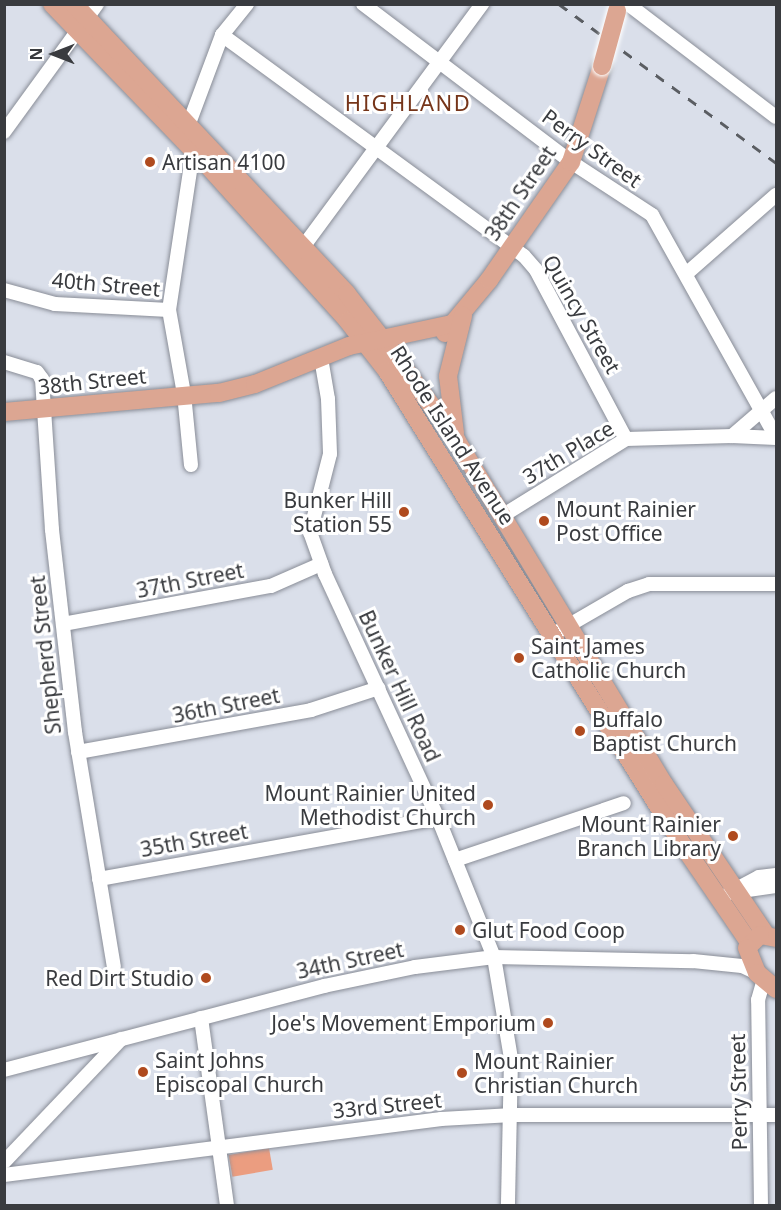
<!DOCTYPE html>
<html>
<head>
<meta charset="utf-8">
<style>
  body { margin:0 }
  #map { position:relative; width:781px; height:1210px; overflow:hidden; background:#dadfea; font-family:"Noto Sans",sans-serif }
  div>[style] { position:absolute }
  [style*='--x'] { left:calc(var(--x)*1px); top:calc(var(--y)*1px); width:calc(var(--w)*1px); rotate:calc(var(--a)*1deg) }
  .green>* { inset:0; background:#eb9d80; transform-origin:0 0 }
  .roads { filter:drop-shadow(0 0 2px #898d97) drop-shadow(0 0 2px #898d97) }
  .minor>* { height:14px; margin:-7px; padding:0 7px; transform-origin:7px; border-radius:7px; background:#fff }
  .major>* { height:18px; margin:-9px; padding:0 9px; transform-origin:9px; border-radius:9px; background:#dca692 }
  .rail>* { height:3px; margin-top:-1.5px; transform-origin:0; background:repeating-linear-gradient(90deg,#5a5d62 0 10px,transparent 0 20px) }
  .bridges { filter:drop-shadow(0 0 2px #fff) drop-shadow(0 0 2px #fff) }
  .major-bridge>* { height:18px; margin:-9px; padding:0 9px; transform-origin:9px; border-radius:9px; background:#dca692 }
  .dots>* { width:16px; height:16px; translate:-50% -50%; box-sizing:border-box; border:3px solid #fff; border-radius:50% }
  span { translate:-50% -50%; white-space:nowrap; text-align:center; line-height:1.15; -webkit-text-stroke:6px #fff; paint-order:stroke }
  .street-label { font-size:21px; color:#393b3f }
  .poi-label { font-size:21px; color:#393b3f }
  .left { translate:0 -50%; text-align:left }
  .right { translate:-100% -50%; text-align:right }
  .neighbourhood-label { font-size:22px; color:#753419; letter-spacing:1.5px }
  .frame { position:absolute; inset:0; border:6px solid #393b3f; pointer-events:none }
  .north { position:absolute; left:24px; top:24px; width:60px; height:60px; -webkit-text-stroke:4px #fff; paint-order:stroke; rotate:270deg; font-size:16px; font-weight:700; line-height:24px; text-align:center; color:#393b3f }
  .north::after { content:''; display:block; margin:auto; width:21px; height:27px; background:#393b3f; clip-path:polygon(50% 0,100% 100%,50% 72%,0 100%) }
</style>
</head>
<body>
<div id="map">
  <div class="green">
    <div style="left:269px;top:1148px;width:22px;height:41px;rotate:80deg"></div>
  </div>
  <div class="roads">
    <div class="minor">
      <div style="--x:363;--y:4;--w:261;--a:37.2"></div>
      <div style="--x:571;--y:162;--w:97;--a:33.2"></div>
      <div style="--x:652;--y:215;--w:254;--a:60.8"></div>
      <div style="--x:628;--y:4;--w:186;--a:37.4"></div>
      <div style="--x:222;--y:35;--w:374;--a:36.2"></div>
      <div style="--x:524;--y:256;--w:18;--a:49"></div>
      <div style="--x:536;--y:270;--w:191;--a:62"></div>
      <div style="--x:188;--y:126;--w:97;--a:-69.5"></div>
      <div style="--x:222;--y:35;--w:40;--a:-51"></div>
      <div style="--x:4;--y:132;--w:158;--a:-54"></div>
      <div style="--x:303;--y:247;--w:302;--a:-53.6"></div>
      <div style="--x:686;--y:274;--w:120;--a:-41.3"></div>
      <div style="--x:4;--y:290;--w:53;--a:15.4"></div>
      <div style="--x:55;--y:304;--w:114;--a:3"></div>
      <div style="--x:321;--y:358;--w:42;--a:80.3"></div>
      <div style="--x:328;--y:399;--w:55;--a:87.9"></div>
      <div style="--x:330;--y:454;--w:81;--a:104.4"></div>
      <div style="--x:310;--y:532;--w:45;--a:70.3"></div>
      <div style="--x:325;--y:574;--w:269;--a:65.2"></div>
      <div style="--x:438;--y:818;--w:150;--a:68.1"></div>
      <div style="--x:494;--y:957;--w:103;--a:80.5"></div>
      <div style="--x:511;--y:1059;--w:147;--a:91.2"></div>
      <div style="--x:4;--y:362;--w:34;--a:17"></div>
      <div style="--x:37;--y:372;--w:9;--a:54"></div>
      <div style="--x:42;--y:379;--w:151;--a:86.2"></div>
      <div style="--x:52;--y:530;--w:203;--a:83.5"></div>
      <div style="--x:75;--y:732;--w:238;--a:80.6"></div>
      <div style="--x:732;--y:436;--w:44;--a:2.6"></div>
      <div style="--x:191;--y:465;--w:71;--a:-95.6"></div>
      <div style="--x:184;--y:394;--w:85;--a:-100.1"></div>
      <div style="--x:169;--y:310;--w:161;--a:-81.4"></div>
      <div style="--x:502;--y:516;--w:146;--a:-31.8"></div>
      <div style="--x:626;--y:439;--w:106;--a:-1.6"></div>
      <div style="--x:732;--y:436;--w:58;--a:-40.8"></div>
      <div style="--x:63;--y:624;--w:211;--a:-10.4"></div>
      <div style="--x:271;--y:586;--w:55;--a:-23.7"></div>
      <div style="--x:552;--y:635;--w:88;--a:-30.1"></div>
      <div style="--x:628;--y:591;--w:22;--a:-18"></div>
      <div style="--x:649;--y:584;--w:127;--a:0"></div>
      <div style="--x:78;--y:752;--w:237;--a:-10.2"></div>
      <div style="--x:311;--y:710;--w:71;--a:-17.9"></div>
      <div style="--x:455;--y:860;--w:178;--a:-18.6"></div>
      <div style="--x:99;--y:879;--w:344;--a:-10.2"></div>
      <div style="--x:741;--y:891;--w:35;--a:-8"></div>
      <div style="--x:729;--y:893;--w:34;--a:-28"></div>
      <div style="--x:759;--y:877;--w:17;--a:-7"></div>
      <div style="--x:201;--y:1018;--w:190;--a:82.1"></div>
      <div style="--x:4;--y:1070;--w:331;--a:-14.7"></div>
      <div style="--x:324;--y:986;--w:93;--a:-11.8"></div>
      <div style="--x:415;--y:967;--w:80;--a:-7.2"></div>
      <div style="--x:494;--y:957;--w:199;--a:1.2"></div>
      <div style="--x:693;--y:961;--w:49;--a:5.8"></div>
      <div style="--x:742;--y:966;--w:17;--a:25"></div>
      <div style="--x:4;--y:1162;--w:170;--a:-46.4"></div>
      <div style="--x:4;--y:1175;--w:441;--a:-7.3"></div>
      <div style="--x:441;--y:1119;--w:72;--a:-3.2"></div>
      <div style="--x:513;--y:1115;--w:263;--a:0"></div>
      <div style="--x:761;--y:1206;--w:206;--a:-90.8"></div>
      <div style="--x:758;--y:1000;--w:22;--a:-74"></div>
    </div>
    <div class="major">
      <div style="--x:52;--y:4;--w:213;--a:46"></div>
      <div style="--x:200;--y:157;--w:221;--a:47.9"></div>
      <div style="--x:348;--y:321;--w:63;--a:52"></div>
      <div style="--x:387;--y:371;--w:554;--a:58.06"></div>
      <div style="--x:680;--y:841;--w:122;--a:55.7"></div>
      <div style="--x:74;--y:4;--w:398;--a:46.7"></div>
      <div style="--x:347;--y:294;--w:81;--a:52"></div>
      <div style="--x:397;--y:358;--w:102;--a:54.1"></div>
      <div style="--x:457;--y:441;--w:401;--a:58.9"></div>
      <div style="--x:664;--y:784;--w:181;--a:56"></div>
      <div style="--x:445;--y:333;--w:69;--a:-50.3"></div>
      <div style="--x:489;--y:280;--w:144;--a:-55.2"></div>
      <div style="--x:571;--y:162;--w:101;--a:-72.1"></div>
      <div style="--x:4;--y:412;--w:216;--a:-5.1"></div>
      <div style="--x:219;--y:393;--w:37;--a:-14"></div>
      <div style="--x:255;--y:384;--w:101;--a:-22"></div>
      <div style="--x:349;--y:346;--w:105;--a:-12.1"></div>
      <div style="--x:455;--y:433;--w:57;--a:-97"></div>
      <div style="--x:448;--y:376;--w:62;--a:-76"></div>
      <div style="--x:776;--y:938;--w:16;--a:-169"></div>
      <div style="--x:760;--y:935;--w:18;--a:135"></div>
      <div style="--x:747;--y:948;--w:27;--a:68"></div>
      <div style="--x:757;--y:973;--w:25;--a:40"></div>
    </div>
  </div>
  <div class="rail">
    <div style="--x:559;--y:4;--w:269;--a:36.2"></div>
  </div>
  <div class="bridges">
    <div class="major-bridge">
      <div style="--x:602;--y:66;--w:57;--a:-74.7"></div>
    </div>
  </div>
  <div class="dots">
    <div style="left:150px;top:162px;background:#af4a1e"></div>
    <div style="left:404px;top:512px;background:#af4a1e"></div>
    <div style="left:544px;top:521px;background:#af4a1e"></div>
    <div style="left:519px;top:658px;background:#af4a1e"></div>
    <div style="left:580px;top:731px;background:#af4a1e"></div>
    <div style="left:488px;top:805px;background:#af4a1e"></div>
    <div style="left:733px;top:836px;background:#af4a1e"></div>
    <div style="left:460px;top:930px;background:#af4a1e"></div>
    <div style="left:206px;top:978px;background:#af4a1e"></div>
    <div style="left:548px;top:1023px;background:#af4a1e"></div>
    <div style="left:143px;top:1072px;background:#af4a1e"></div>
    <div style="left:462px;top:1073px;background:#af4a1e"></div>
  </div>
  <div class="street-label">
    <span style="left:592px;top:148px;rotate:36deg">Perry Street</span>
    <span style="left:520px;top:193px;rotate:-56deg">38th Street</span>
    <span style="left:106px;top:284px;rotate:5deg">40th Street</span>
    <span style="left:582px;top:314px;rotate:60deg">Quincy Street</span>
    <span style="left:92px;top:381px;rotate:-6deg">38th Street</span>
    <span style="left:453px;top:435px;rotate:57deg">Rhode Island Avenue</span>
    <span style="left:568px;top:452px;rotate:-31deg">37th Place</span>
    <span style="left:190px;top:580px;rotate:-11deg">37th Street</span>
    <span style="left:45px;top:655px;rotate:-96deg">Shepherd Street</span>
    <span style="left:400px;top:686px;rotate:65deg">Bunker Hill Road</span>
    <span style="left:226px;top:705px;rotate:-11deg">36th Street</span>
    <span style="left:194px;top:840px;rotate:-10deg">35th Street</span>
    <span style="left:350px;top:960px;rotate:-12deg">34th Street</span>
    <span style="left:738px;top:1092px;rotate:-91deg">Perry Street</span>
    <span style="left:387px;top:1105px;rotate:-6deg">33rd Street</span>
  </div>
  <div class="poi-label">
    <span class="left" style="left:162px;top:162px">Artisan 4100</span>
    <span class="right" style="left:392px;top:512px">Bunker Hill<br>Station 55</span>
    <span class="left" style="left:556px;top:521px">Mount Rainier<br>Post Office</span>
    <span class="left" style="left:531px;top:658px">Saint James<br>Catholic Church</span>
    <span class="left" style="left:592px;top:731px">Buffalo<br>Baptist Church</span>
    <span class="right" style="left:476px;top:805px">Mount Rainier United<br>Methodist Church</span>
    <span class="right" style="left:721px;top:836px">Mount Rainier<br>Branch Library</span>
    <span class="left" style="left:472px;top:930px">Glut Food Coop</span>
    <span class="right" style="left:194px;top:978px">Red Dirt Studio</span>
    <span class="right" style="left:536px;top:1023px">Joe's Movement Emporium</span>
    <span class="left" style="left:155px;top:1072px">Saint Johns<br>Episcopal Church</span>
    <span class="left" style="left:474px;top:1073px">Mount Rainier<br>Christian Church</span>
  </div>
  <div class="neighbourhood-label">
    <span style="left:408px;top:103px">HIGHLAND</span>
  </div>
  <div class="frame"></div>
  <div class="north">N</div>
</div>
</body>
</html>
